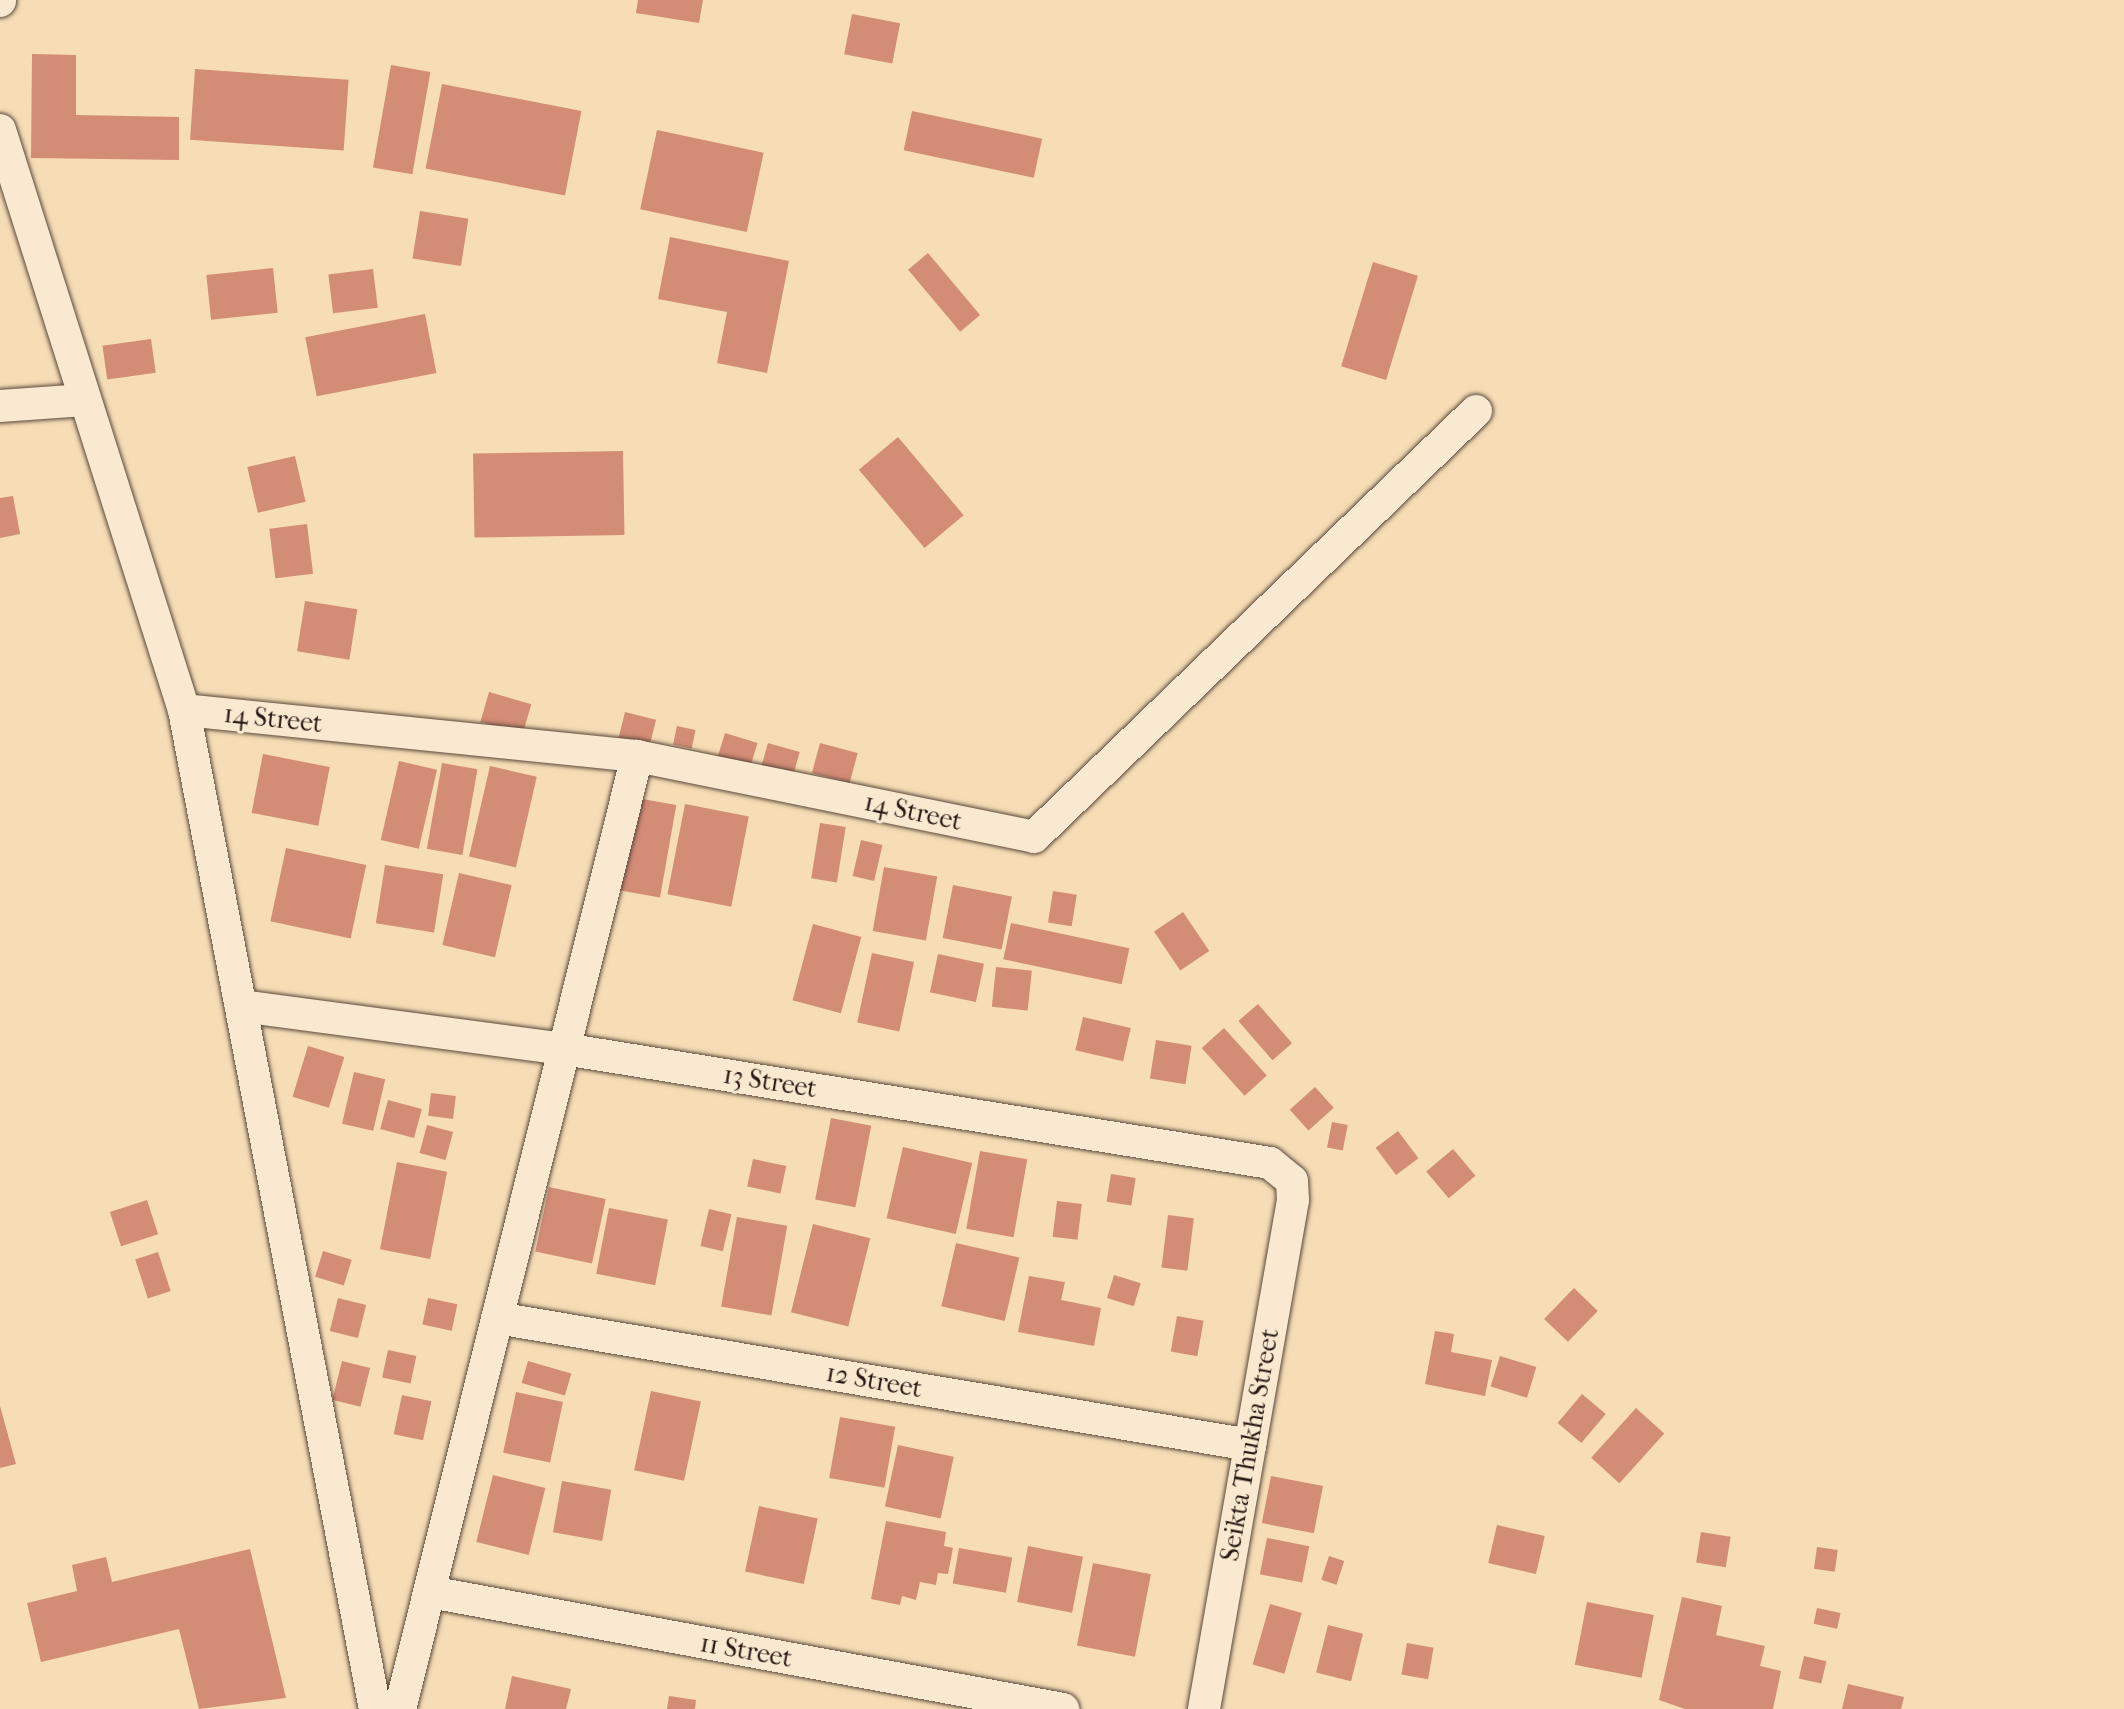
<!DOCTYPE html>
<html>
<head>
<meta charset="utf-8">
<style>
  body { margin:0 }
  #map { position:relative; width:2124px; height:1709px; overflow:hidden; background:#f6ddb6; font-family:"IM FELL French Canon",serif }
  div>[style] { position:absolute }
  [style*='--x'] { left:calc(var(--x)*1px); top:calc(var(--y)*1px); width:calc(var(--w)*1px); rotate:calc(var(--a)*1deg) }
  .building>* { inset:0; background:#d38c76; transform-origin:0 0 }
  .roads { filter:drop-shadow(0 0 2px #5a493b) drop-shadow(0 0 2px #5a493b) }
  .minor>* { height:32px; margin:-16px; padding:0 16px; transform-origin:16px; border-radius:16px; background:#f9e9d0 }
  span { translate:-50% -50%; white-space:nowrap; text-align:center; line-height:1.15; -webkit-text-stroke:6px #f9e9d0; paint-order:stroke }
  .street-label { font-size:26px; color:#261812 }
</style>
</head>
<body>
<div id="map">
  <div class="building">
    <div style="clip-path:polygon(638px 0,703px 0,699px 23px,636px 13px)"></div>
    <div style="left:852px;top:14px;width:49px;height:41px;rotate:11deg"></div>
    <div style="clip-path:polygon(32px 54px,76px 55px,76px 115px,179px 117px,179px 160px,31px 158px)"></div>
    <div style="left:391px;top:65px;width:40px;height:104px;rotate:10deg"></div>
    <div style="left:195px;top:69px;width:154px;height:71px;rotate:4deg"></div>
    <div style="left:442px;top:84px;width:142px;height:86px;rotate:11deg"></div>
    <div style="left:912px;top:111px;width:133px;height:40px;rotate:12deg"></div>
    <div style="left:657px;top:130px;width:109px;height:81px;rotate:12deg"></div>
    <div style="left:420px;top:211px;width:49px;height:48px;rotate:9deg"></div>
    <div style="clip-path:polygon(670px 237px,789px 261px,767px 373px,717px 363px,727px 312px,658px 299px)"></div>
    <div style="left:928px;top:253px;width:81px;height:26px;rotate:50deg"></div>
    <div style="left:1373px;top:262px;width:47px;height:109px;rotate:17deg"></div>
    <div style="left:273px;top:268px;width:45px;height:67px;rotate:84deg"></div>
    <div style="left:373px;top:269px;width:39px;height:45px;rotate:83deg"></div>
    <div style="left:425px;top:314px;width:60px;height:122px;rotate:79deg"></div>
    <div style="left:151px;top:339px;width:34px;height:49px;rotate:82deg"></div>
    <div style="left:898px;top:437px;width:102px;height:51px;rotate:50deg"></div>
    <div style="left:623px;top:451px;width:84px;height:150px;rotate:89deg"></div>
    <div style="left:295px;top:456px;width:47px;height:49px;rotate:77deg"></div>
    <div style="clip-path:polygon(13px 496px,20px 534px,0 538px,0 498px)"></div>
    <div style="left:307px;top:524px;width:50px;height:38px;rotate:83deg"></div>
    <div style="left:305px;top:601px;width:53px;height:51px;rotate:9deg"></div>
    <div style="left:489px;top:692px;width:44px;height:31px;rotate:16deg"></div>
    <div style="left:625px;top:712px;width:32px;height:33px;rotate:14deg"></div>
    <div style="left:677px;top:726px;width:19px;height:19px;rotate:12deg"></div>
    <div style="left:725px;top:733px;width:34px;height:26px;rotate:17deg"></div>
    <div style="left:768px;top:743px;width:33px;height:24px;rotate:16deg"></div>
    <div style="left:820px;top:743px;width:39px;height:31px;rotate:15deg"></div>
    <div style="left:263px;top:754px;width:68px;height:60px;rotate:11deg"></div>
    <div style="left:399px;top:761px;width:39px;height:81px;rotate:13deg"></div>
    <div style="left:442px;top:763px;width:36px;height:87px;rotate:10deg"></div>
    <div style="left:490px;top:766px;width:48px;height:93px;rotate:13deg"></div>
    <div style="left:631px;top:797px;width:46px;height:94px;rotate:10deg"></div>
    <div style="left:685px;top:804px;width:65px;height:92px;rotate:11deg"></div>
    <div style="left:820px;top:823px;width:26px;height:56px;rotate:9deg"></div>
    <div style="left:861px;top:840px;width:22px;height:37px;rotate:13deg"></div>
    <div style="left:286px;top:848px;width:82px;height:75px;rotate:12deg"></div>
    <div style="left:385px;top:865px;width:59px;height:59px;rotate:9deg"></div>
    <div style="left:884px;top:867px;width:54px;height:65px;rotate:10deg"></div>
    <div style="left:459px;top:873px;width:54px;height:74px;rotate:13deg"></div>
    <div style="left:953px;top:885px;width:60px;height:54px;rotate:11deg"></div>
    <div style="left:1053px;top:891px;width:24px;height:32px;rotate:9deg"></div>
    <div style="left:1183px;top:912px;width:47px;height:35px;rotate:56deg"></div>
    <div style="left:1011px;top:923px;width:121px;height:37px;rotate:12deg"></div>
    <div style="left:813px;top:924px;width:50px;height:79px;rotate:15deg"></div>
    <div style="left:872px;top:953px;width:43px;height:71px;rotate:12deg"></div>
    <div style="left:938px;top:954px;width:47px;height:39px;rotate:12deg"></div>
    <div style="left:996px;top:967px;width:36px;height:40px;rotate:6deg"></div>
    <div style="left:1258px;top:1004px;width:52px;height:26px;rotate:49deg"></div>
    <div style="left:1083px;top:1017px;width:49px;height:34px;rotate:13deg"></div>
    <div style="left:1224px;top:1028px;width:64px;height:30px;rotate:48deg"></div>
    <div style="left:1156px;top:1040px;width:36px;height:39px;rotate:9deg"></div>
    <div style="left:308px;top:1046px;width:38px;height:53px;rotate:17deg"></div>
    <div style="left:354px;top:1072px;width:32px;height:53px;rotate:13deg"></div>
    <div style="left:1315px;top:1087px;width:28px;height:34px;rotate:48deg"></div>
    <div style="left:431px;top:1093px;width:25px;height:23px;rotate:7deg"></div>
    <div style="left:388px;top:1100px;width:35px;height:30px;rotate:15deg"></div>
    <div style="left:831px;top:1118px;width:41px;height:83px;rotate:11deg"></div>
    <div style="left:1332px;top:1122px;width:16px;height:26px;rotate:11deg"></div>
    <div style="left:427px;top:1125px;width:27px;height:29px;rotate:15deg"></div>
    <div style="left:1398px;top:1131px;width:34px;height:28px;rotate:53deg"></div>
    <div style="left:903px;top:1147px;width:71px;height:73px;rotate:13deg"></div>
    <div style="left:1453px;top:1149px;width:35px;height:35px;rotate:50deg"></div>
    <div style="left:980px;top:1151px;width:48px;height:79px;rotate:10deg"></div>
    <div style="left:753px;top:1159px;width:34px;height:28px;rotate:12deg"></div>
    <div style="left:397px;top:1162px;width:51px;height:89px;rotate:11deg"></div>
    <div style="left:1111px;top:1174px;width:25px;height:28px;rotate:9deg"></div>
    <div style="left:549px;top:1187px;width:58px;height:66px;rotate:12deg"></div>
    <div style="left:147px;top:1200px;width:36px;height:39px;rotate:72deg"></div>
    <div style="left:1057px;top:1201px;width:25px;height:36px;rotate:7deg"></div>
    <div style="left:609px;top:1208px;width:60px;height:67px;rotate:11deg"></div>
    <div style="left:709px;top:1209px;width:23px;height:38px;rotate:13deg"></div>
    <div style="left:1168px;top:1215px;width:26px;height:53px;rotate:7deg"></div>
    <div style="left:737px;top:1217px;width:51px;height:91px;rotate:10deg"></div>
    <div style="left:813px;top:1224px;width:59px;height:91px;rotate:14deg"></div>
    <div style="left:956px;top:1243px;width:65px;height:65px;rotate:13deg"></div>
    <div style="left:323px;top:1251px;width:30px;height:27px;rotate:17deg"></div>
    <div style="left:158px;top:1252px;width:41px;height:24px;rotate:72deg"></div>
    <div style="left:1114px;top:1275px;width:28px;height:24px;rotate:17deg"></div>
    <div style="clip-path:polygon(1029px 1276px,1065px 1282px,1061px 1300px,1101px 1308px,1094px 1346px,1018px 1332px)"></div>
    <div style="left:1574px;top:1288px;width:33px;height:43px;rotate:44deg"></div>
    <div style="left:338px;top:1298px;width:29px;height:34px;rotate:14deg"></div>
    <div style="left:428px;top:1298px;width:30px;height:27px;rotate:12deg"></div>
    <div style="left:1177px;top:1316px;width:27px;height:36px;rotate:10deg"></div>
    <div style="clip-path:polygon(1435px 1331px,1454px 1334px,1451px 1352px,1492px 1360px,1485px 1396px,1425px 1384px)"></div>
    <div style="left:388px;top:1350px;width:29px;height:28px;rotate:12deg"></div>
    <div style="left:1500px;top:1356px;width:38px;height:32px;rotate:17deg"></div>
    <div style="left:342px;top:1361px;width:29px;height:40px;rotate:14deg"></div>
    <div style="left:528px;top:1361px;width:45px;height:23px;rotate:16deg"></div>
    <div style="left:651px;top:1391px;width:51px;height:81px;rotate:12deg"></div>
    <div style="left:516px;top:1392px;width:48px;height:62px;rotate:12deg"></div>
    <div style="left:1582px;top:1394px;width:31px;height:38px;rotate:40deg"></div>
    <div style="left:402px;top:1395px;width:30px;height:40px;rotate:12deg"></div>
    <div style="clip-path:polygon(0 1406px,16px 1464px,0 1468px)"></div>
    <div style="left:1636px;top:1408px;width:38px;height:67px;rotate:42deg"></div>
    <div style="left:840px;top:1417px;width:56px;height:62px;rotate:10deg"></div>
    <div style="left:898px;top:1445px;width:57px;height:63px;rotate:12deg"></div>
    <div style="left:493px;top:1475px;width:54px;height:69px;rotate:14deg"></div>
    <div style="left:1271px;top:1476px;width:53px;height:48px;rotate:11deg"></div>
    <div style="left:562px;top:1481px;width:50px;height:52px;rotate:10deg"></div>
    <div style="left:759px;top:1506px;width:60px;height:67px;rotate:12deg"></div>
    <div style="clip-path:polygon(886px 1521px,946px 1532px,944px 1546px,953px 1548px,948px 1574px,938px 1573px,936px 1585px,920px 1582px,916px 1600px,902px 1596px,900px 1605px,871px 1599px)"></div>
    <div style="left:1497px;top:1525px;width:49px;height:39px;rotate:13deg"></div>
    <div style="left:1701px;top:1532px;width:30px;height:31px;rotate:9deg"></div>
    <div style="left:1267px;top:1538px;width:43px;height:37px;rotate:11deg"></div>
    <div style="left:1028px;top:1546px;width:56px;height:57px;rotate:11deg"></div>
    <div style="left:1817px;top:1547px;width:21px;height:22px;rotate:8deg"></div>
    <div style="left:959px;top:1548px;width:54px;height:36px;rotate:10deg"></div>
    <div style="clip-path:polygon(250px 1549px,286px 1698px,199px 1709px,179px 1629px,41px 1662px,27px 1603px,77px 1591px,72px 1565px,106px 1557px,112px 1582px)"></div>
    <div style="left:1329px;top:1556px;width:16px;height:25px;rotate:18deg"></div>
    <div style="left:1093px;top:1563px;width:59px;height:84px;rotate:11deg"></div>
    <div style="clip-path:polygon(1682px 1597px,1722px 1606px,1716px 1635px,1765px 1646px,1760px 1666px,1781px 1671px,1773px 1709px,1685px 1709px,1659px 1700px)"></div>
    <div style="left:1587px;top:1602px;width:68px;height:64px;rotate:11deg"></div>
    <div style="left:1270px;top:1604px;width:33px;height:63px;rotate:16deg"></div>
    <div style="left:1817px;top:1608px;width:24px;height:16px;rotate:12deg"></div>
    <div style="left:1328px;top:1625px;width:36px;height:49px;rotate:14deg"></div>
    <div style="left:1407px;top:1643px;width:27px;height:32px;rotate:10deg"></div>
    <div style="left:1804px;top:1656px;width:23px;height:23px;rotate:13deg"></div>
    <div style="clip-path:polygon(512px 1676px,571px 1689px,566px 1709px,505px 1709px)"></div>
    <div style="clip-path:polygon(1848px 1684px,1904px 1697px,1901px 1709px,1842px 1709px)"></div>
    <div style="clip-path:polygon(669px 1696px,696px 1700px,695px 1709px,667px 1709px)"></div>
  </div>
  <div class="roads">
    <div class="minor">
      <div style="--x:0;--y:1;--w:1;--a:-90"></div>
      <div style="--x:0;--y:130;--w:608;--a:72.4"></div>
      <div style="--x:184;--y:710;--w:1017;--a:79.18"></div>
      <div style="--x:0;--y:406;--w:85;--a:-4"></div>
      <div style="--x:184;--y:710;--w:455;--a:5.8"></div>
      <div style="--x:637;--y:756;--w:405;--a:11.5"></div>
      <div style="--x:1034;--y:837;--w:614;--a:-43.94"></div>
      <div style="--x:241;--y:1006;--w:326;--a:7.6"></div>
      <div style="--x:564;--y:1049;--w:715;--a:9.17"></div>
      <div style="--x:1270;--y:1163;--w:28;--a:39"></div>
      <div style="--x:1292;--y:1181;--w:19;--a:87"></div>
      <div style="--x:1293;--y:1200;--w:517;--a:99.92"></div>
      <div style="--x:497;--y:1318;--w:764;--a:9.57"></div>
      <div style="--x:430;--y:1592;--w:644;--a:10.47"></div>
      <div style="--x:400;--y:1709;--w:982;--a:-76.03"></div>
    </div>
  </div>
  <div class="street-label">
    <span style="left:273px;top:719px;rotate:6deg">14 Street</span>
    <span style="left:913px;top:812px;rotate:12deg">14 Street</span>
    <span style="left:770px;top:1082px;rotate:9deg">13 Street</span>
    <span style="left:874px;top:1381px;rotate:10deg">12 Street</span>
    <span style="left:1250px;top:1445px;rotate:-80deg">Seikta Thukha Street</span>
    <span style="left:746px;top:1651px;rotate:10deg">11 Street</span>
  </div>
</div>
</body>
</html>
